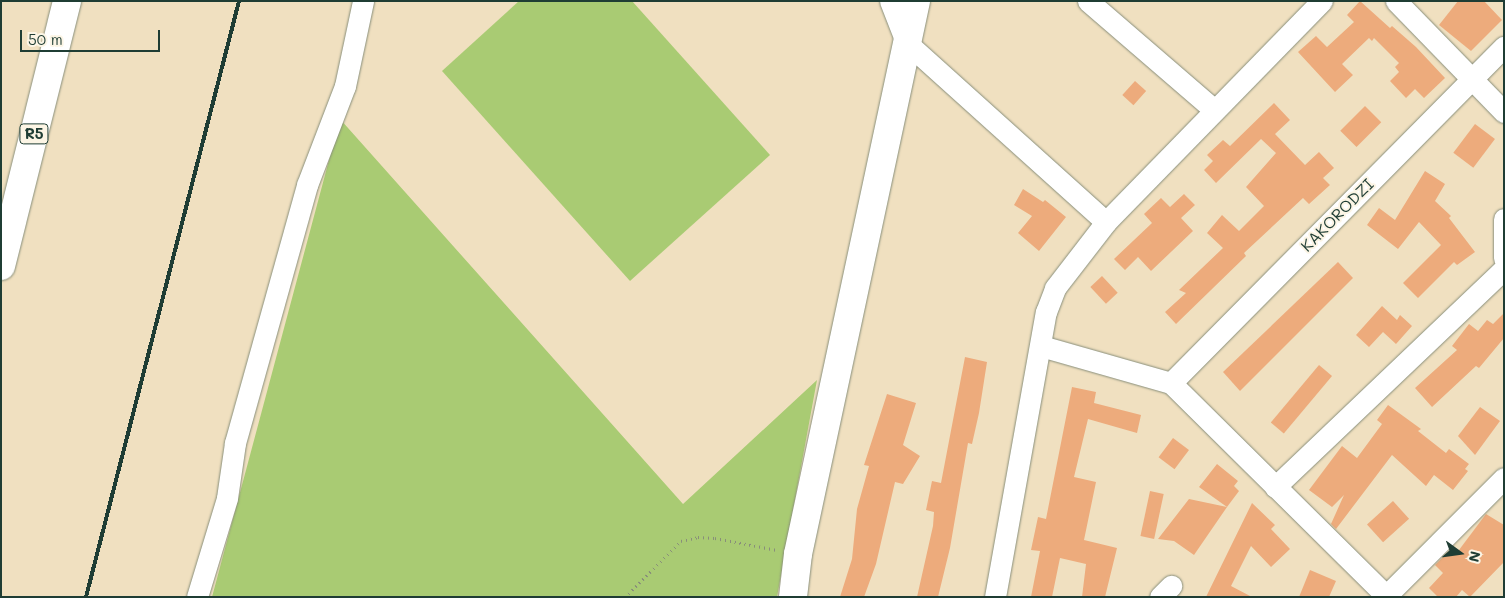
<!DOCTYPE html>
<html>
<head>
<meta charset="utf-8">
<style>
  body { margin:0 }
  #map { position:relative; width:1505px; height:598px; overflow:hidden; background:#f0e0c0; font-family:Mali,sans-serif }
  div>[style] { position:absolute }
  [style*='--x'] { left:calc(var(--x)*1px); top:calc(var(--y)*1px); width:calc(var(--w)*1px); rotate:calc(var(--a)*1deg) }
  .green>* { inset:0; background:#a9cb73 }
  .building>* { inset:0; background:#edab7c; transform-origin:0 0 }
  .path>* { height:3px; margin-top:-1.5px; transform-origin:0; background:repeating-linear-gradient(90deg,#888e7a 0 1px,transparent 0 5px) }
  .roads { filter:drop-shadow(0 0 1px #888e7a) drop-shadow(0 0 1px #888e7a) }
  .street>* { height:21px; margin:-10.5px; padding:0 10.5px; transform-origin:10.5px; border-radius:10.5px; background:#fff }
  .secondary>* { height:28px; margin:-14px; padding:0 14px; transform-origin:14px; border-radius:14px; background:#fff }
  .highway>* { height:28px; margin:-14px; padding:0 14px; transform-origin:14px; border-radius:14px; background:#fff }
  .rail>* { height:4px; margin:-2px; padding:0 2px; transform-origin:2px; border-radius:2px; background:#1f3d34 }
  span { translate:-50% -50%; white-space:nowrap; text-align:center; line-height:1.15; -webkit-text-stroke:4px #fcf5e5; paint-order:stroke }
  .shield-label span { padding:1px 4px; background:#fcf5e5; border:1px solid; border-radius:4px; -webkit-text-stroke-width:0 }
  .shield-label { font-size:15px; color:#1f3d34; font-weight:700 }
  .street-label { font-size:16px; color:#1f3d34 }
  .frame { position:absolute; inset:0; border:2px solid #1f3d34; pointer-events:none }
  .north { position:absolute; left:1435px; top:528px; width:50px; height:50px; -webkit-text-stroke:4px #fcf5e5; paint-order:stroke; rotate:104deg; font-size:14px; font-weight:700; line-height:20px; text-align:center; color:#1f3d34 }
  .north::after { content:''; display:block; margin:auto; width:18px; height:22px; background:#1f3d34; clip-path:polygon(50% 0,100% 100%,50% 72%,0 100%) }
  .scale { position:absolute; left:20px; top:30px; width:140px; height:22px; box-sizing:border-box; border:2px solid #1f3d34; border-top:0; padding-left:6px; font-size:15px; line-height:18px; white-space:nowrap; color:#1f3d34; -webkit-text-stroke:4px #fcf5e5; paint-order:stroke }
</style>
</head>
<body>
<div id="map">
  <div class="green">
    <div style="clip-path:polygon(519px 1px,632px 1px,770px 155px,630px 281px,442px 71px)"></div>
    <div style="clip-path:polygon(340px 119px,683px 504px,817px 380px,777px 597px,212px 597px)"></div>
  </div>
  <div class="building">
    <div style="clip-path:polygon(1360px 1px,1390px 28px,1392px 26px,1416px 47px,1445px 78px,1424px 98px,1415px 89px,1406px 98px,1390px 81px,1399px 72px,1395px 67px,1399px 63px,1374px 38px,1372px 41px,1369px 38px,1342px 64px,1353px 75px,1335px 92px,1298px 52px,1316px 36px,1327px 47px,1354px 22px,1347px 15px)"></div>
    <div style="clip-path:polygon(1458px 1px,1484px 1px,1502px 20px,1471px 51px,1439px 25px)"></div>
    <div style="left:1135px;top:81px;width:15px;height:19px;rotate:42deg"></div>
    <div style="clip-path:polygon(1274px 103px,1290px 120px,1275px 134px,1305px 165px,1319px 152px,1334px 168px,1323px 178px,1330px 185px,1309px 204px,1303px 198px,1244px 253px,1246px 256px,1176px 324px,1165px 312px,1186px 293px,1179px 290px,1223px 248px,1207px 233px,1222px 215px,1239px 231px,1264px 206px,1246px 187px,1276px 153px,1261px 139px,1216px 183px,1204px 170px,1213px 161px,1207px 155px,1223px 140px,1230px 146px)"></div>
    <div style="left:1365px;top:106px;width:23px;height:35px;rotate:45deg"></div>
    <div style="left:1475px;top:124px;width:25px;height:36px;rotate:37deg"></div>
    <div style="clip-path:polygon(1425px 171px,1445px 184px,1435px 201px,1451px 216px,1449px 218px,1475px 252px,1457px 265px,1454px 262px,1418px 298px,1403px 283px,1441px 245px,1419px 222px,1398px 249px,1367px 225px,1379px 208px,1395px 220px)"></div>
    <div style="clip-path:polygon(1023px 189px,1043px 202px,1045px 200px,1066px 217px,1039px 251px,1018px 233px,1032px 216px,1014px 205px)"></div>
    <div style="clip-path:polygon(1184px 194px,1195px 205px,1181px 218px,1193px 231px,1151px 271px,1138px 257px,1125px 270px,1114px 259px,1152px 223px,1144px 214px,1161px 198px,1170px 207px)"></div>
    <div style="clip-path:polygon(1338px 262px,1353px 278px,1240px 391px,1223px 372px)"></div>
    <div style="left:1102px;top:276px;width:23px;height:16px;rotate:47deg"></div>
    <div style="clip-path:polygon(1382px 306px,1397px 320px,1400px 315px,1412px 326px,1396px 344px,1383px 332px,1369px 347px,1356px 335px)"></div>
    <div style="clip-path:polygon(1504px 313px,1504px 338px,1479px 368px,1476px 366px,1432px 407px,1415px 388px,1457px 350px,1452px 346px,1469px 324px,1478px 331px,1487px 320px,1493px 324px)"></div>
    <div style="clip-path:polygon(965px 357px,987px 362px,979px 413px,972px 444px,968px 443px,950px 548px,938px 597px,917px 597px,933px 526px,934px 512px,926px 510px,932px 481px,941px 483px)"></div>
    <div style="left:1319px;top:365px;width:17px;height:75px;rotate:40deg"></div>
    <div style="clip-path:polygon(1072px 387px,1096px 392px,1094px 403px,1141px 415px,1137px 433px,1088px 419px,1074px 477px,1096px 482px,1084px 540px,1117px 548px,1105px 597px,1082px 597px,1086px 564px,1060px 558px,1052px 597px,1031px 597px,1040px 551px,1031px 550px,1038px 517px,1046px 519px)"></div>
    <div style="clip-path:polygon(887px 394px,916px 403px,903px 445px,920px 456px,903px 484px,895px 482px,876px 564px,864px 597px,840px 597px,852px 559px,857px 509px,869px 466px,864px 465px)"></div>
    <div style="clip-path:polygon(1388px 405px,1421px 429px,1418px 431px,1446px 453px,1449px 449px,1469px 464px,1465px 469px,1468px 471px,1453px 490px,1434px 475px,1426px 486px,1392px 455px,1336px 529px,1331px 524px,1344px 495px,1332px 507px,1309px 490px,1342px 446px,1357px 458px,1382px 424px,1377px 420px)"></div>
    <div style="clip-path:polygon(1480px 407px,1500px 421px,1475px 455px,1458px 436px)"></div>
    <div style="left:1173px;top:438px;width:20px;height:24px;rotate:37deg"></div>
    <div style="clip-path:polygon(1217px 464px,1238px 481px,1234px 486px,1239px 491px,1227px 507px,1199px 487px)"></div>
    <div style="left:1150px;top:491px;width:14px;height:46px;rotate:12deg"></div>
    <div style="clip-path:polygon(1189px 499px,1227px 507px,1194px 555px,1174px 541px,1158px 539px)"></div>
    <div style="left:1393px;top:501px;width:24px;height:35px;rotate:48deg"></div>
    <div style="clip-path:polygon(1252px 503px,1275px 525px,1271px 529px,1290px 549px,1271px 567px,1251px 546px,1231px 586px,1252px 597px,1206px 597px)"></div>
    <div style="clip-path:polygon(1486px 514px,1504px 525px,1504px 562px,1470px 597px,1462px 590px,1456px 597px,1438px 597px,1429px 588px,1443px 573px,1435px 565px,1451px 549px,1456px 554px)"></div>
    <div style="clip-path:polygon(1310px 570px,1336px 581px,1329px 597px,1299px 597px)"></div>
  </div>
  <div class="path">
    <div style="--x:625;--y:597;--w:79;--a:-45"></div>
    <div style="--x:681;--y:541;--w:17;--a:-13"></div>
    <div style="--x:698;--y:537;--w:17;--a:3"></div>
    <div style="--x:715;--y:538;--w:63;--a:11"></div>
  </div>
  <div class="roads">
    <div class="street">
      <div style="--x:890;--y:1;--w:44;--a:68.7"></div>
      <div style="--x:906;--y:42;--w:269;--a:42"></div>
      <div style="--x:1088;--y:1;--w:165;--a:40.8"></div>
      <div style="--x:1396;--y:1;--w:155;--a:45.8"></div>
      <div style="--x:1504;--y:219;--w:39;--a:90"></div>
      <div style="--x:1041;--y:346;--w:135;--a:15.9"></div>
      <div style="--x:1171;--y:383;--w:304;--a:44.7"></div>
      <div style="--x:1171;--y:383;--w:473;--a:-45.3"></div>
      <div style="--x:1275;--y:487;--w:316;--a:-43.6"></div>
      <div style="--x:197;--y:597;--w:103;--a:-73.1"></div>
      <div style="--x:227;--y:498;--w:56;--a:-81.7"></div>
      <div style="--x:235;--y:443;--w:268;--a:-74.4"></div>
      <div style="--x:307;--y:185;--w:106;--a:-69"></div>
      <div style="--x:345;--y:86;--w:87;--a:-78"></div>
      <div style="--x:995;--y:597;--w:290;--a:-79.9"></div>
      <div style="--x:1046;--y:312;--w:26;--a:-69"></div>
      <div style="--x:1055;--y:288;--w:83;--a:-52.3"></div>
      <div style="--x:1106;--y:222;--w:309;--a:-45.7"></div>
      <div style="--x:1160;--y:597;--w:16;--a:-45"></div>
      <div style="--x:1385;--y:597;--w:168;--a:-45"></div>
    </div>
    <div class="secondary">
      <div style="--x:793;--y:597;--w:43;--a:-83.4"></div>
      <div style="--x:798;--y:554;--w:565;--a:-77.95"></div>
    </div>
    <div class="highway">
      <div style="--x:1;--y:266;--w:273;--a:-76"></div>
    </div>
  </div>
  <div class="rail">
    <div style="--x:86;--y:597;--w:615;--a:-75.6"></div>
  </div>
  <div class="shield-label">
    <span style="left:34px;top:134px">R5</span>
  </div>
  <div class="street-label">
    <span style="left:1337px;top:215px;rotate:-45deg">KAKORODZI</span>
  </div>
  <div class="frame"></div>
  <div class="north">N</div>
  <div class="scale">50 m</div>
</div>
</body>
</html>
